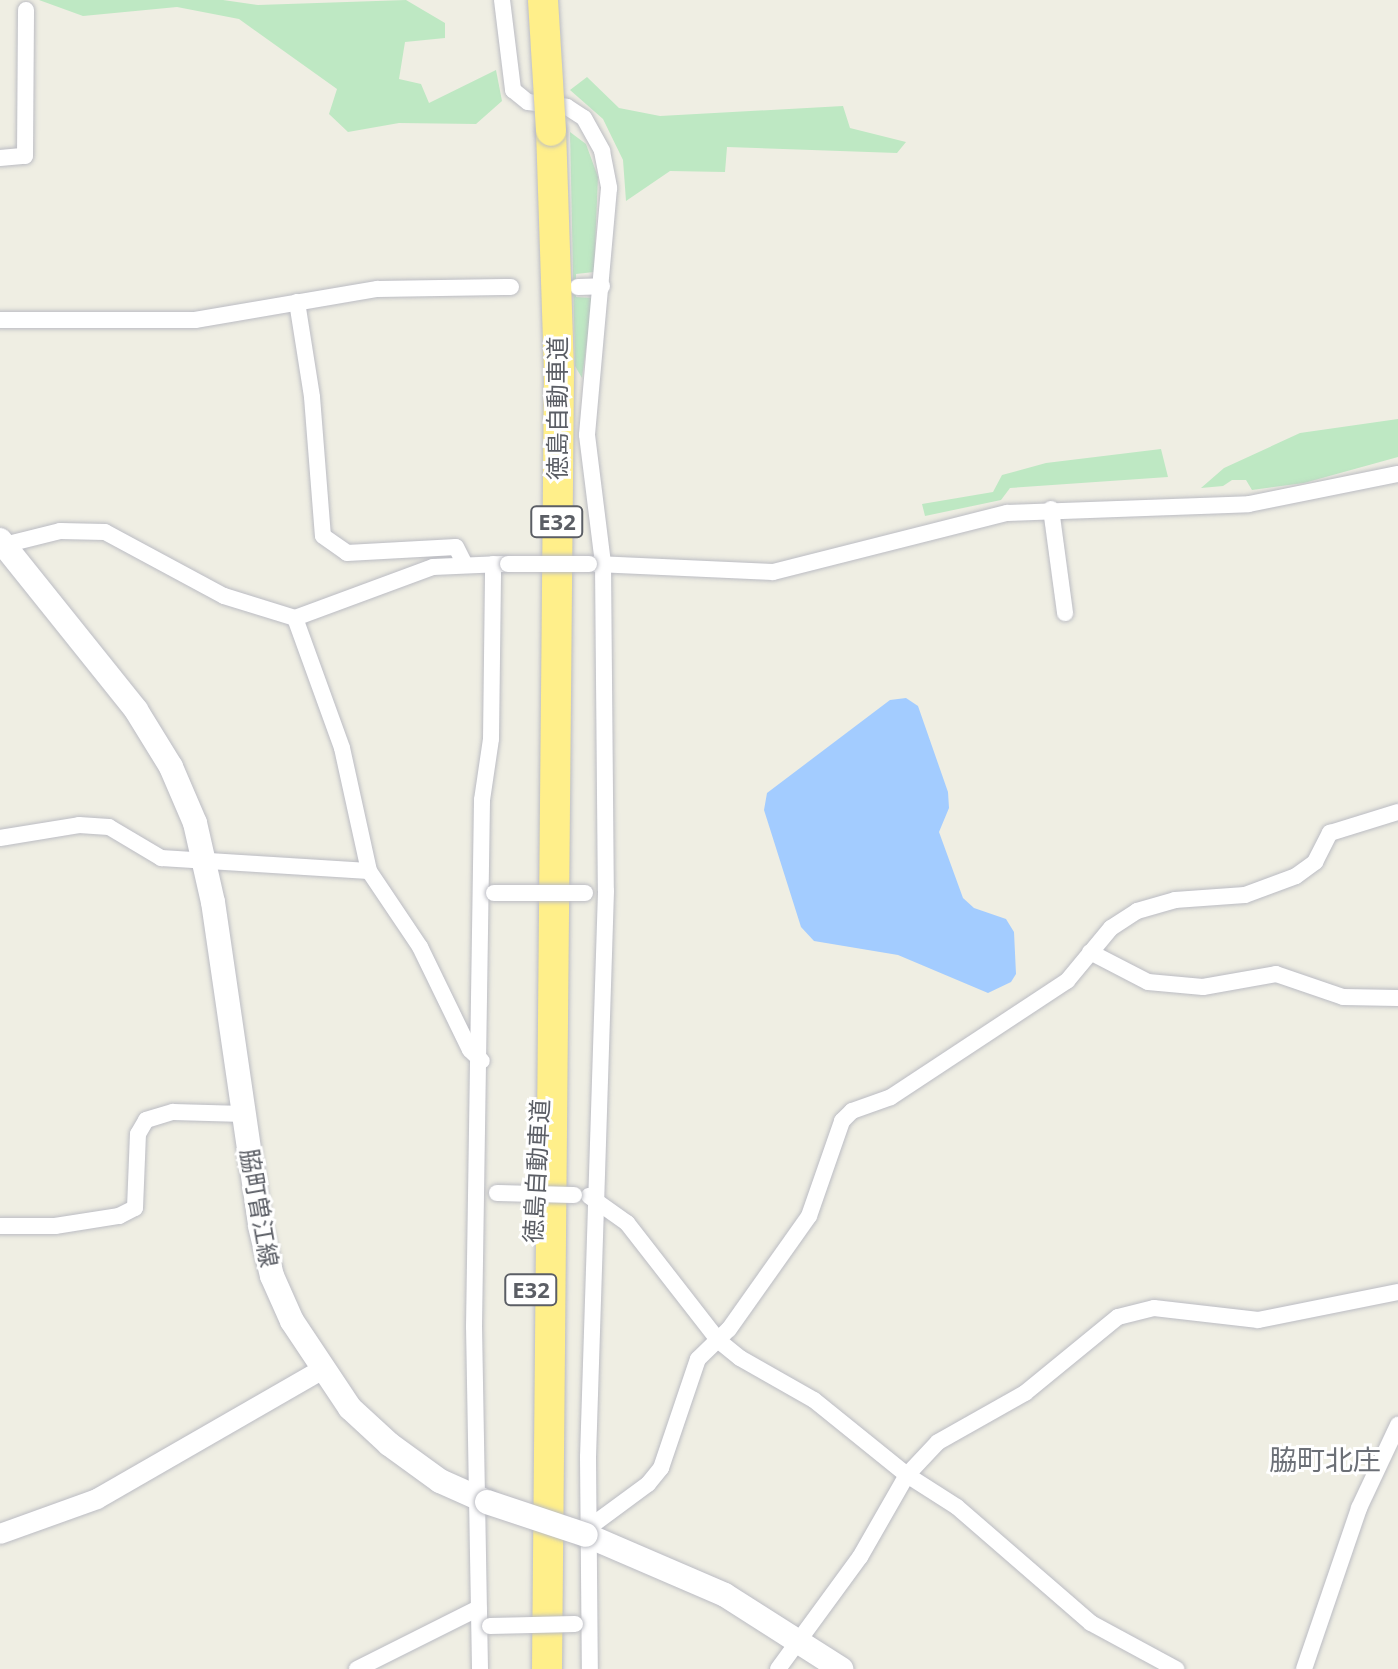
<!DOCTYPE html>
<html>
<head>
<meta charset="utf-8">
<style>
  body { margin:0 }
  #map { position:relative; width:1398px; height:1669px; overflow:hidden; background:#efeee3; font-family:"Open Sans","Noto Sans JP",sans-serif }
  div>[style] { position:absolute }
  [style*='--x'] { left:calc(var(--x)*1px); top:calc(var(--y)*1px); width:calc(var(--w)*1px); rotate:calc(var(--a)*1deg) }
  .green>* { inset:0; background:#bee8c3 }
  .water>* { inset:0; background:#a3ccff }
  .roads { filter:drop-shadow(0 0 2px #bbbcc3) drop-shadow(0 0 2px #bbbcc3) }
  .minor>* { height:16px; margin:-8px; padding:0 8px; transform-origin:8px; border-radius:8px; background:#fff }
  .tertiary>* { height:20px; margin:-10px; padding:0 10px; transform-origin:10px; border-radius:10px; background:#fff }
  .secondary>* { height:24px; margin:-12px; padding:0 12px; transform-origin:12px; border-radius:12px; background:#fff }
  .motorway>* { height:30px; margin:-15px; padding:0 15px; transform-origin:15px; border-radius:15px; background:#ffef8a }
  .bridges { filter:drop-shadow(0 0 2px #bbbcc3) drop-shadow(0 0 2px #bbbcc3) }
  .minor-bridge>* { height:16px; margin:-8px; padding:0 8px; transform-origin:8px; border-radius:8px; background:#fff }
  .secondary-bridge>* { height:24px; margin:-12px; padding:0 12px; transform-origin:12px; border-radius:12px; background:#fff }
  .motorway-bridge>* { height:30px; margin:-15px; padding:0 15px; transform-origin:15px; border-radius:15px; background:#ffef8a }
  span { translate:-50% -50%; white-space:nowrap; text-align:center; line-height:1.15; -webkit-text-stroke:6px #fff; paint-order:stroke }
  .shield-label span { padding:2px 6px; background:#fff; border:2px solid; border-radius:6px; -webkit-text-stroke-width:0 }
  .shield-label { font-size:22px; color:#5b5e65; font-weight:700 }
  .street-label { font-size:24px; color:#5b5e65 }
  .quarter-label { font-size:28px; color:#6c7077 }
</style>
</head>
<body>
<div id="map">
  <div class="green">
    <div style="clip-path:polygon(39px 0,223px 0,258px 5px,406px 0,445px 23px,445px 38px,405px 42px,399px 79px,421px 84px,429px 103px,496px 70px,502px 101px,476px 124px,399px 123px,348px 132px,329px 114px,337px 89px,239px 19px,177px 7px,83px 16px)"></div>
    <div style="clip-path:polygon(587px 77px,619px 108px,660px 116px,843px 106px,850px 128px,906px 142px,897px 153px,727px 147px,725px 172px,670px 171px,626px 201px,623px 160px,603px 119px,570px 90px)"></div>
    <div style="clip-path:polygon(570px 132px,586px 144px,598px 177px,594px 272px,576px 274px,576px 297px,593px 298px,582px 378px,575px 366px)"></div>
    <div style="clip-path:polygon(1398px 419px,1398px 457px,1304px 483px,1252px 490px,1246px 480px,1232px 480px,1223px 486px,1201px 488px,1224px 468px,1300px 433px)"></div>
    <div style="clip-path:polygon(1161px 449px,1168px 477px,1010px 488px,1001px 500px,925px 516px,922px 504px,993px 492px,1002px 475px,1046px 463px)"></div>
  </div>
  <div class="water">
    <div style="clip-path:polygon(906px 698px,918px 706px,948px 792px,949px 808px,939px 832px,963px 898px,974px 908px,1006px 919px,1014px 932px,1016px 974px,1011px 982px,988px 993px,898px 955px,814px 941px,801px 927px,764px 810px,767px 793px,890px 700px)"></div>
  </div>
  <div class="roads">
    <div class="minor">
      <div style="--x:502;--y:0;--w:91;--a:83"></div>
      <div style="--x:513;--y:90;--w:19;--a:39"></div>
      <div style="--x:528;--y:102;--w:39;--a:7"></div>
      <div style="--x:567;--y:107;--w:20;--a:33"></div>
      <div style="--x:584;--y:118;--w:38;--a:61"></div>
      <div style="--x:602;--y:151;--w:38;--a:79"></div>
      <div style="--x:609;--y:188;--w:248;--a:95.1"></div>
      <div style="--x:587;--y:435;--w:130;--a:82.9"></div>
      <div style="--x:603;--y:564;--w:327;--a:89.5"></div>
      <div style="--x:606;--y:891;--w:566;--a:91.82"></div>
      <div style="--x:588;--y:1457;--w:212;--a:89.5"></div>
      <div style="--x:0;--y:158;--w:25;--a:-5"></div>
      <div style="--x:25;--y:156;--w:146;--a:-89.6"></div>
      <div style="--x:578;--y:287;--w:24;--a:-2"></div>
      <div style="--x:297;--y:302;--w:96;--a:81"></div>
      <div style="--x:312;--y:397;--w:139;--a:85.5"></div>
      <div style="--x:323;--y:536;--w:29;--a:35"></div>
      <div style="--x:347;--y:553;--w:109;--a:-3.2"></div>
      <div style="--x:456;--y:547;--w:18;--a:63"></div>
      <div style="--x:0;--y:320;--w:195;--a:0"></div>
      <div style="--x:195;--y:320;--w:185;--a:-9.7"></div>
      <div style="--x:377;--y:289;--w:134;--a:-0.9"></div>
      <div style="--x:1051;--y:509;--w:105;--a:82.3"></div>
      <div style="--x:4;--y:545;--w:58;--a:-14"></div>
      <div style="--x:60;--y:531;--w:45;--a:1.3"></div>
      <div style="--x:105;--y:532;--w:135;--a:28.3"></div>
      <div style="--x:224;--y:596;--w:74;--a:17.2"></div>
      <div style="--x:295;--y:618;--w:147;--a:-20.3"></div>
      <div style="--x:433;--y:567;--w:69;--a:-2.5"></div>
      <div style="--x:596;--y:564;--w:177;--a:2.6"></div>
      <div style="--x:773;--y:572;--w:241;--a:-14.2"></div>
      <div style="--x:1007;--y:513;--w:242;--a:-2.1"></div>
      <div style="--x:1249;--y:504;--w:152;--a:-11.4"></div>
      <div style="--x:295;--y:618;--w:138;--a:70.1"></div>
      <div style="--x:342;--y:748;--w:126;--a:77.6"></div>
      <div style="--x:369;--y:871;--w:92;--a:56.1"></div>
      <div style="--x:420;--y:947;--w:114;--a:64.1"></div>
      <div style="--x:470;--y:1050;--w:16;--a:43"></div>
      <div style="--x:0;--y:838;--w:80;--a:-9.3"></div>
      <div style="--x:79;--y:825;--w:30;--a:4"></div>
      <div style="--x:109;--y:827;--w:61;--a:30.8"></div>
      <div style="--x:161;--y:858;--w:208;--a:3.6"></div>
      <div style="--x:1090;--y:952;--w:65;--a:27.3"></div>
      <div style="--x:1148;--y:982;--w:55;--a:5.2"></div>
      <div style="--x:1203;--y:987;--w:74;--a:-10.1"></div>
      <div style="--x:1276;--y:974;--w:71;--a:18.9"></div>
      <div style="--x:1343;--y:997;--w:55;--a:1"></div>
      <div style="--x:589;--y:1196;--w:47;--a:35.4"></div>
      <div style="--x:627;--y:1223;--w:150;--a:52.1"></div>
      <div style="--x:719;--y:1341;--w:27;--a:39"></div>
      <div style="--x:740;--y:1358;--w:85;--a:29.6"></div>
      <div style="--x:814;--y:1400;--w:119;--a:38.9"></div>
      <div style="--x:907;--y:1475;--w:59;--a:32.6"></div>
      <div style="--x:957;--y:1507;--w:177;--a:40.9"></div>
      <div style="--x:1091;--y:1623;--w:97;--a:28.4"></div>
      <div style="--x:0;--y:1226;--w:55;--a:0"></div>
      <div style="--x:55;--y:1226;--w:65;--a:-8.9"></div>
      <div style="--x:119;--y:1216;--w:18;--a:-27"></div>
      <div style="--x:135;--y:1208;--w:74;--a:-87.7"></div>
      <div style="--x:138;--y:1134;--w:16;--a:-60"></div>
      <div style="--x:146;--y:1120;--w:28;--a:-17"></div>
      <div style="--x:173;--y:1112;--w:71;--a:1.6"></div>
      <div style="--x:591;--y:1526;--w:71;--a:-36.4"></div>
      <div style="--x:648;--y:1484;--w:21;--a:-51"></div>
      <div style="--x:661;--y:1468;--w:115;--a:-71.3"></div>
      <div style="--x:698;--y:1359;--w:43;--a:-44.1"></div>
      <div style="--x:729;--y:1329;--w:138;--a:-54.7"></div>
      <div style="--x:809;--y:1216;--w:101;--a:-70.8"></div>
      <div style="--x:842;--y:1121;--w:14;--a:-45"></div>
      <div style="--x:852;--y:1111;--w:41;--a:-19.7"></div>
      <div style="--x:891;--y:1097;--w:211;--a:-33.4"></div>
      <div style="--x:1067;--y:981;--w:69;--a:-50.3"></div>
      <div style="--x:1111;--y:928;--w:31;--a:-33"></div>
      <div style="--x:1137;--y:911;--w:40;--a:-16"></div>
      <div style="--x:1175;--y:900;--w:70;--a:-4.1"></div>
      <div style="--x:1245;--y:895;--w:54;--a:-20.4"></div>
      <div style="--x:1296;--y:876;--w:24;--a:-36"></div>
      <div style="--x:1315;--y:862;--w:33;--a:-63"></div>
      <div style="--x:1330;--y:833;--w:71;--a:-17.2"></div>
      <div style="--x:357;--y:1669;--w:136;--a:-26.6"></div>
      <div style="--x:480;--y:1669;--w:342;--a:-91"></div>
      <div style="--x:474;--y:1327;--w:527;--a:-89.13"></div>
      <div style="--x:482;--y:800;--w:62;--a:-81.6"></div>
      <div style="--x:491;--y:739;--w:175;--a:-89.3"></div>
      <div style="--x:778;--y:1669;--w:139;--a:-53.8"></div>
      <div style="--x:860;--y:1557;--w:95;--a:-60.2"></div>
      <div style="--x:907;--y:1475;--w:45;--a:-46.8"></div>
      <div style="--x:938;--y:1442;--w:100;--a:-29.4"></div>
      <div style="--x:1025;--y:1393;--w:120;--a:-39.3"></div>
      <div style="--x:1118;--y:1317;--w:37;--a:-14"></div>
      <div style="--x:1154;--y:1308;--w:105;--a:6.6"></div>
      <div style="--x:1258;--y:1320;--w:143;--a:-11.3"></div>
      <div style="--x:1304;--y:1669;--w:170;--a:-71.1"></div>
      <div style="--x:1359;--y:1508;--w:92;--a:-64.8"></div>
    </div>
    <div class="tertiary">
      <div style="--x:0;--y:1534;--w:103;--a:-19.8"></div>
      <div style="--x:97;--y:1499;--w:258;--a:-29.9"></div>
    </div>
    <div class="secondary">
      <div style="--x:0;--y:540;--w:218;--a:51.3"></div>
      <div style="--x:136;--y:710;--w:67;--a:58.4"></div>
      <div style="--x:171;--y:767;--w:61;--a:66.8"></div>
      <div style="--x:195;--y:823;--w:81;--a:77.2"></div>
      <div style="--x:213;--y:902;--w:327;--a:81.7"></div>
      <div style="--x:260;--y:1226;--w:51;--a:76.5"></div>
      <div style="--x:272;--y:1276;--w:49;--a:66"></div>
      <div style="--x:292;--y:1321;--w:105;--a:56.3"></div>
      <div style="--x:350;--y:1408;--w:53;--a:42.7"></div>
      <div style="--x:389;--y:1444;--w:63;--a:36"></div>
      <div style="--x:440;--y:1481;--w:51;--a:24.1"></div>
      <div style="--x:586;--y:1535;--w:151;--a:23.3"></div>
      <div style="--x:725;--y:1595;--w:138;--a:32.5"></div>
    </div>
    <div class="motorway">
      <div style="--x:547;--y:1669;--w:1298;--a:-89.47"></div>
      <div style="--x:559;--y:371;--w:240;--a:-91.9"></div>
    </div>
  </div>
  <div class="bridges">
    <div class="minor-bridge">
      <div style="--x:508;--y:564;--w:81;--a:0"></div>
      <div style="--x:494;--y:893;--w:91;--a:0"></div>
      <div style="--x:497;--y:1193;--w:77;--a:1.5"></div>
      <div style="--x:490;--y:1626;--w:85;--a:-1.3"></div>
    </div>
    <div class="secondary-bridge">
      <div style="--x:487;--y:1502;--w:104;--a:18.4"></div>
    </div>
    <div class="motorway-bridge">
      <div style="--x:543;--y:0;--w:131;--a:86.5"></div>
    </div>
  </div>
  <div class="shield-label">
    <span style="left:557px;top:522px">E32</span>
    <span style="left:531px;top:1290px">E32</span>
  </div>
  <div class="street-label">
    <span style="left:557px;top:408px;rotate:-90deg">徳島自動車道</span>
    <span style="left:536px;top:1171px;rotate:-87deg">徳島自動車道</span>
    <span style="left:260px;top:1208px;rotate:80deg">脇町曽江線</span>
  </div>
  <div class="quarter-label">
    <span style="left:1325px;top:1459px">脇町北庄</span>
  </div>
</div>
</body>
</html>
